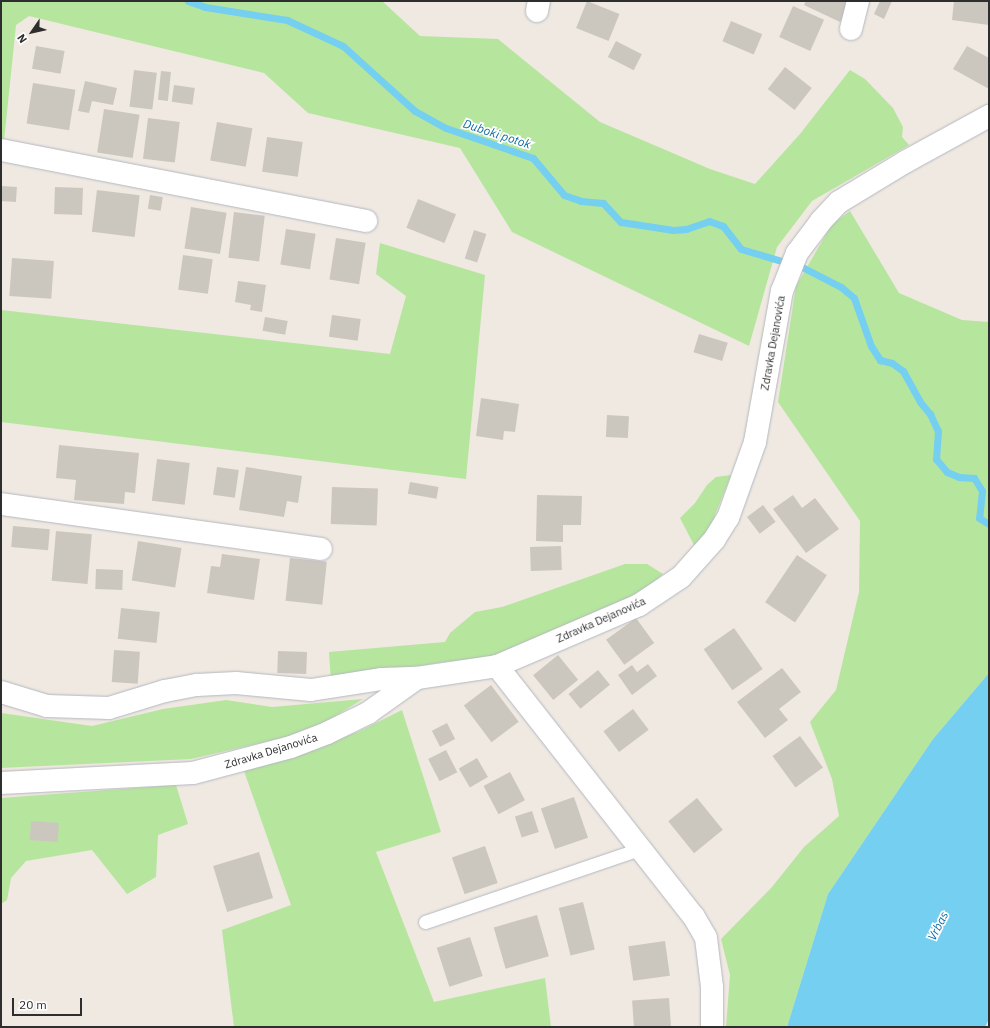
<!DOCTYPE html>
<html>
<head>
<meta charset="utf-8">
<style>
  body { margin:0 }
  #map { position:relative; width:990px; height:1028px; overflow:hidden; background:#efe9e1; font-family:"IBM Plex Sans",sans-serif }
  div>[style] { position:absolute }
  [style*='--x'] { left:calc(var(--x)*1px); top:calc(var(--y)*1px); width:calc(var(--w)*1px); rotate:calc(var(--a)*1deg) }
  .green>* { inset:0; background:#b6e59e }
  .water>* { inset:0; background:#75cff0 }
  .stream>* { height:7px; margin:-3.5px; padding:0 3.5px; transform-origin:3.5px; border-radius:3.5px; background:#75cff0 }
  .building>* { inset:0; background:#cbc7bf; transform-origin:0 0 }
  .roads { filter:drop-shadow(0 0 1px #b4b7c1) drop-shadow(0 0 1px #b4b7c1) }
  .lane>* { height:13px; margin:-6.5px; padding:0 6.5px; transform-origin:6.5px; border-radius:6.5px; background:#fff }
  .street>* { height:22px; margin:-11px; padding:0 11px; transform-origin:11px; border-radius:11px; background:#fff }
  span { translate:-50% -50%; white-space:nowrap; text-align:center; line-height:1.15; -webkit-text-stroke:3.5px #fff; paint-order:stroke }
  .street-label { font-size:11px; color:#2e2e2e }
  .water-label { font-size:12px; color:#0d6fa3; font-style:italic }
  .frame { position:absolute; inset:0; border:2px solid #2e2e2e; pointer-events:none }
  .north { position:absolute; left:12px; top:12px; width:40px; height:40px; -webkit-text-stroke:3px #fff; paint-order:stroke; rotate:236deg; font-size:11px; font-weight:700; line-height:16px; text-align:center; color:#2e2e2e }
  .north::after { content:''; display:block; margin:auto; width:14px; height:18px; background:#2e2e2e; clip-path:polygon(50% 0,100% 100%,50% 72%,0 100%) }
  .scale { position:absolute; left:12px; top:998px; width:70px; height:18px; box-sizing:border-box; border:2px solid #2e2e2e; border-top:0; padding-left:5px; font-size:12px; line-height:14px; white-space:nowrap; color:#2e2e2e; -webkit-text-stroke:3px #fff; paint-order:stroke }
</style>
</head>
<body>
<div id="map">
  <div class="green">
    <div style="clip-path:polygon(1px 1px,382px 1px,420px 36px,498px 39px,600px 122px,710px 169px,755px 184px,800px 134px,850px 70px,865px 79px,893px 108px,903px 127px,902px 137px,909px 145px,812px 201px,777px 247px,749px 346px,512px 232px,460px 148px,308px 113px,264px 73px,29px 16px,16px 25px,4px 141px,1px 141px)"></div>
    <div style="clip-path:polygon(850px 211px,899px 293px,962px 320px,989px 322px,989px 673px,933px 739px,828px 894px,787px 1027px,726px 1027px,730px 975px,721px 939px,772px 887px,804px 847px,839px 816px,832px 779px,810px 722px,836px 690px,859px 592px,860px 521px,778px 402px,796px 286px,832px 224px)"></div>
    <div style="clip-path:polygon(380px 243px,485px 275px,466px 479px,1px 422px,1px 310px,390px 354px,406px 296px,376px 274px)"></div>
    <div style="clip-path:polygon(731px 475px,713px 520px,696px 549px,680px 518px,695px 503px,707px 485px,716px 477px)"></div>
    <div style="clip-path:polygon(625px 564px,647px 564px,663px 574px,635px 599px,501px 657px,444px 662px,331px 681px,329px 652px,445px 642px,450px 633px,475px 612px,502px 607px)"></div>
    <div style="clip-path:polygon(363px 699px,327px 721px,286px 737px,191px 759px,1px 768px,1px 713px,92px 726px,163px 709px,226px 700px,272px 707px)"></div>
    <div style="clip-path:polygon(402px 710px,441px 832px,376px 852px,434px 1002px,545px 978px,551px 1027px,234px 1027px,222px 930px,291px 905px,244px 771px,358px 732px)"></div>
    <div style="clip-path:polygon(176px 785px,188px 824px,158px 835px,156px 877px,127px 894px,92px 850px,26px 861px,11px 878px,7px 900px,1px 904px,1px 798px)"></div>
  </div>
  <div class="water">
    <div style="clip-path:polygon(989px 673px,989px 1019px,985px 1027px,787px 1027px,828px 894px,933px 739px)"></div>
  </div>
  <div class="stream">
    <div style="--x:188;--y:1;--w:18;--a:19"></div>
    <div style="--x:205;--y:7;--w:83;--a:9"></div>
    <div style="--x:287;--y:20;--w:62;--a:24.9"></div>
    <div style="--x:343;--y:46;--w:97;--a:42.1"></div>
    <div style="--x:415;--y:111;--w:35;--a:29"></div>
    <div style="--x:446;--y:128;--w:92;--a:19"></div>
    <div style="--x:533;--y:158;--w:48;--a:50"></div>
    <div style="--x:564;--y:195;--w:18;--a:19"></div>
    <div style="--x:581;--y:201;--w:22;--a:5"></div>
    <div style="--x:603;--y:203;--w:26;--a:47"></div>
    <div style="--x:621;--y:222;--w:53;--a:8.7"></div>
    <div style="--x:673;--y:230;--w:13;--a:-4"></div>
    <div style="--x:686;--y:229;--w:24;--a:-19"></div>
    <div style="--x:709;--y:221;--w:15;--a:20"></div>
    <div style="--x:723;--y:226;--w:29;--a:52"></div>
    <div style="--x:741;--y:249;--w:64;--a:16.4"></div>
    <div style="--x:802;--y:267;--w:44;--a:27.1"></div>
    <div style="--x:841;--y:287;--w:17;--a:40"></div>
    <div style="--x:854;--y:298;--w:51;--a:70.5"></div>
    <div style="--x:871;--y:346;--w:17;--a:57"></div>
    <div style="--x:880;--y:360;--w:12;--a:14"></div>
    <div style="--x:892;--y:363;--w:14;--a:36"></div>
    <div style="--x:903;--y:371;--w:35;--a:61"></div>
    <div style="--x:920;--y:402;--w:16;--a:50"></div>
    <div style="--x:930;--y:414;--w:19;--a:65"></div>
    <div style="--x:938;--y:431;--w:28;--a:94"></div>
    <div style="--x:936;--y:459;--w:17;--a:50"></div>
    <div style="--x:947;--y:472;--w:13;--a:23"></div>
    <div style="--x:959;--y:477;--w:15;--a:4"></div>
    <div style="--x:974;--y:478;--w:15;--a:58"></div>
    <div style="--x:982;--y:491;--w:27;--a:96"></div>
    <div style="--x:979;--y:518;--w:12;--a:31"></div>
  </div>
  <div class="building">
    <div style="left:587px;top:1px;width:35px;height:29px;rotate:22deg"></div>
    <div style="clip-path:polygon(806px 1px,850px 1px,840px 22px,804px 5px)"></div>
    <div style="clip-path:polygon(880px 1px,892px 1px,884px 19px,874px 14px)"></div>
    <div style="clip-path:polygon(954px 1px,989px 1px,989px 25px,952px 20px)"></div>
    <div style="left:793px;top:6px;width:34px;height:34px;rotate:24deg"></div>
    <div style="left:731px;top:21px;width:34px;height:22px;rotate:23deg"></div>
    <div style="left:616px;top:41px;width:29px;height:18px;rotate:27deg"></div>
    <div style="left:36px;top:46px;width:29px;height:23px;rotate:10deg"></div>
    <div style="clip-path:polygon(967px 46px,989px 58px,989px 89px,953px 69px)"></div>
    <div style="left:785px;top:67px;width:34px;height:28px;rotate:38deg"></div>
    <div style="left:134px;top:70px;width:23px;height:37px;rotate:7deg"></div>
    <div style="left:161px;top:71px;width:10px;height:29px;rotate:6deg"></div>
    <div style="clip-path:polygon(85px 81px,117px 88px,113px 105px,92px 101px,89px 113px,78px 111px)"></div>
    <div style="left:33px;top:83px;width:43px;height:41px;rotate:9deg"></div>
    <div style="left:174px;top:85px;width:21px;height:17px;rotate:8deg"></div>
    <div style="left:104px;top:109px;width:36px;height:44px;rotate:9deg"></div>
    <div style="left:148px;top:118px;width:32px;height:41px;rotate:7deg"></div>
    <div style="left:217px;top:122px;width:36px;height:39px;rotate:10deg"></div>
    <div style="left:267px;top:137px;width:36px;height:35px;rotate:8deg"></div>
    <div style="left:1px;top:186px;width:16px;height:15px;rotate:4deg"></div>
    <div style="left:55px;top:187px;width:28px;height:27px;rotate:2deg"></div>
    <div style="left:97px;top:190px;width:43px;height:42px;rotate:7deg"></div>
    <div style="left:150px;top:195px;width:13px;height:14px;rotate:9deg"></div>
    <div style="left:418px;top:199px;width:41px;height:31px;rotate:22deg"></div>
    <div style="left:191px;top:207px;width:36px;height:42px;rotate:9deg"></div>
    <div style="left:234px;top:212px;width:31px;height:46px;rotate:7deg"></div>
    <div style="left:286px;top:229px;width:30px;height:36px;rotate:9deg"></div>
    <div style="left:474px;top:230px;width:13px;height:30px;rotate:18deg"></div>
    <div style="left:336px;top:238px;width:30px;height:42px;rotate:9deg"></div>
    <div style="left:183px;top:255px;width:30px;height:35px;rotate:8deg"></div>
    <div style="left:12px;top:258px;width:42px;height:38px;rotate:4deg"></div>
    <div style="clip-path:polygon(238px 281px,266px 285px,262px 312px,250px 310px,251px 305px,235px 302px)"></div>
    <div style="left:332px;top:315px;width:29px;height:22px;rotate:8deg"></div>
    <div style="left:265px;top:317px;width:23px;height:14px;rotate:10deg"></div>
    <div style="left:699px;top:334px;width:30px;height:19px;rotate:17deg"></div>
    <div style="clip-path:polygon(481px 398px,519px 404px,515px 432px,504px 431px,503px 440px,476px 436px)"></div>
    <div style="left:607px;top:415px;width:22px;height:22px;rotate:3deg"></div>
    <div style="clip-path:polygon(59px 445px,139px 453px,135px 493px,125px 492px,124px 504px,74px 500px,76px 480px,56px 478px)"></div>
    <div style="left:157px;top:459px;width:33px;height:42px;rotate:7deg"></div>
    <div style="left:217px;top:467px;width:22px;height:28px;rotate:8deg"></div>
    <div style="clip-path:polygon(246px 467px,302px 476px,298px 503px,287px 501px,284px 517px,239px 510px)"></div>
    <div style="left:410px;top:482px;width:29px;height:12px;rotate:10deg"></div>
    <div style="left:332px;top:487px;width:46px;height:37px;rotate:2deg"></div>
    <div style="clip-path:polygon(537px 495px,582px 496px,581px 525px,563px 525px,563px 542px,536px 541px)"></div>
    <div style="clip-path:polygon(793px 495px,802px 508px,815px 498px,839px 529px,806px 553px,773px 509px)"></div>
    <div style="left:763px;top:505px;width:21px;height:20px;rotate:53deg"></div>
    <div style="left:13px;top:526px;width:37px;height:21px;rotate:5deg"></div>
    <div style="left:56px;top:531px;width:36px;height:50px;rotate:5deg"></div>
    <div style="left:138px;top:541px;width:44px;height:40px;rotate:9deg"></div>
    <div style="left:561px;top:546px;width:24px;height:31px;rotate:88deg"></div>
    <div style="clip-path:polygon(222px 554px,260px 559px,254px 600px,207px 593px,211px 566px,220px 567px)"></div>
    <div style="left:797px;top:555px;width:36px;height:57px;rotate:34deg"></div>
    <div style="left:290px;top:558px;width:37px;height:43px;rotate:6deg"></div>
    <div style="left:96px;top:569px;width:27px;height:20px;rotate:2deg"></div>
    <div style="left:121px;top:608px;width:39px;height:31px;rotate:6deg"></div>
    <div style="left:636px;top:618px;width:31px;height:37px;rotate:54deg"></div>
    <div style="left:734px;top:628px;width:50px;height:37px;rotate:55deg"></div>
    <div style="left:114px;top:650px;width:26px;height:32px;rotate:4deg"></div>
    <div style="left:278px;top:651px;width:29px;height:22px;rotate:2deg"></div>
    <div style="left:558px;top:655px;width:32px;height:32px;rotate:51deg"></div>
    <div style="clip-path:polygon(648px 664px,657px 676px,632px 695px,618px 675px,632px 665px,637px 672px)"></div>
    <div style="clip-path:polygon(782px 668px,801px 692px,779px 709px,788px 720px,765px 738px,737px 702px)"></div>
    <div style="left:598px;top:670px;width:19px;height:38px;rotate:51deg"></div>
    <div style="left:491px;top:685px;width:46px;height:34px;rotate:53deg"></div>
    <div style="left:633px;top:709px;width:26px;height:37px;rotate:53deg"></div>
    <div style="left:447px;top:723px;width:18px;height:17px;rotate:63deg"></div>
    <div style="left:800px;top:736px;width:39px;height:34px;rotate:54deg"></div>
    <div style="left:446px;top:750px;width:25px;height:20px;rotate:63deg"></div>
    <div style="left:477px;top:758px;width:22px;height:21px;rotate:60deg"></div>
    <div style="left:510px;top:772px;width:32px;height:30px;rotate:62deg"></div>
    <div style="left:574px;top:797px;width:43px;height:35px;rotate:71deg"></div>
    <div style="left:697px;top:798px;width:41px;height:37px;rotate:51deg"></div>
    <div style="left:532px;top:811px;width:22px;height:18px;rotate:72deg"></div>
    <div style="left:31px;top:821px;width:28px;height:19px;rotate:4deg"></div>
    <div style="left:485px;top:846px;width:39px;height:35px;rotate:71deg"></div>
    <div style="left:259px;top:852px;width:48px;height:48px;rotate:73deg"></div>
    <div style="left:583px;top:902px;width:49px;height:25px;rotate:76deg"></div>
    <div style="left:537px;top:915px;width:43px;height:45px;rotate:74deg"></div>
    <div style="left:470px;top:937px;width:41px;height:35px;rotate:72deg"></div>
    <div style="left:665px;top:941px;width:35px;height:37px;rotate:82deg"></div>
    <div style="left:669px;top:998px;width:29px;height:37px;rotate:86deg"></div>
  </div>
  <div class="roads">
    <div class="lane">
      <div style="--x:425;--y:922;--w:227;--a:-18.8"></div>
    </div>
    <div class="street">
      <div style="--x:537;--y:11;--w:10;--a:-79"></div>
      <div style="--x:851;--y:29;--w:29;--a:-76"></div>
      <div style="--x:1;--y:150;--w:372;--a:11"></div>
      <div style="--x:1;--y:504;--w:323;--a:8"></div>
      <div style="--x:497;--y:666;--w:319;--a:51.9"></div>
      <div style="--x:694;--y:917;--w:24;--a:60"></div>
      <div style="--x:706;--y:938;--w:49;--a:83"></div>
      <div style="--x:712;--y:987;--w:40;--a:90"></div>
      <div style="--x:1;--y:692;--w:48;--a:16.9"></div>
      <div style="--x:47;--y:706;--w:62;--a:1.8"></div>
      <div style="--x:109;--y:708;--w:59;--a:-16.9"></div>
      <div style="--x:165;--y:691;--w:33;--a:-11"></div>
      <div style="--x:197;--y:685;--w:39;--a:-3"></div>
      <div style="--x:236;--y:683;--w:75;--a:5.3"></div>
      <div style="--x:311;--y:690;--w:72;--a:-8.8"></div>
      <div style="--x:382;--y:679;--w:35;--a:-2"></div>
      <div style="--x:417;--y:678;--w:81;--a:-8.5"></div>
      <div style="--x:497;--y:666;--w:155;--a:-23.2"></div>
      <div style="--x:639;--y:605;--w:50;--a:-33.7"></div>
      <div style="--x:681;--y:577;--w:50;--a:-48.3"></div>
      <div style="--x:714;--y:540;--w:26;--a:-58"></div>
      <div style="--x:728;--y:518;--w:81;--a:-70.4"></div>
      <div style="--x:755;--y:442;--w:153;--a:-79.9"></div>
      <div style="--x:782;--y:291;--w:41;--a:-68.5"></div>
      <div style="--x:797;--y:253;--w:40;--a:-53"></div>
      <div style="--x:821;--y:221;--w:26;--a:-47"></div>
      <div style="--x:839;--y:202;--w:77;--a:-31.2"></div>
      <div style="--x:905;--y:162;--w:96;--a:-28.7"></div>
      <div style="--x:1;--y:783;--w:192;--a:-3"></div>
      <div style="--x:193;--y:773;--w:101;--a:-14.9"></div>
      <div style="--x:291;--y:747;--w:39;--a:-21"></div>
      <div style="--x:327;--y:733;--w:46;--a:-26"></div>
      <div style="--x:368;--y:713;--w:60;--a:-35.5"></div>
    </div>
  </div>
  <div class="street-label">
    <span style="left:773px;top:343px;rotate:-80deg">Zdravka Dejanovića</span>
    <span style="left:601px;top:620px;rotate:-24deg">Zdravka Dejanovića</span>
    <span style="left:271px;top:751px;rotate:-17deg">Zdravka Dejanovića</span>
  </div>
  <div class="water-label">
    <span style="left:497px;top:134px;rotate:18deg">Duboki potok</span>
    <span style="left:938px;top:926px;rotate:-63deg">Vrbas</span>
  </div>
  <div class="frame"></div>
  <div class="north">N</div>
  <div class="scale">20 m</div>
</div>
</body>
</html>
